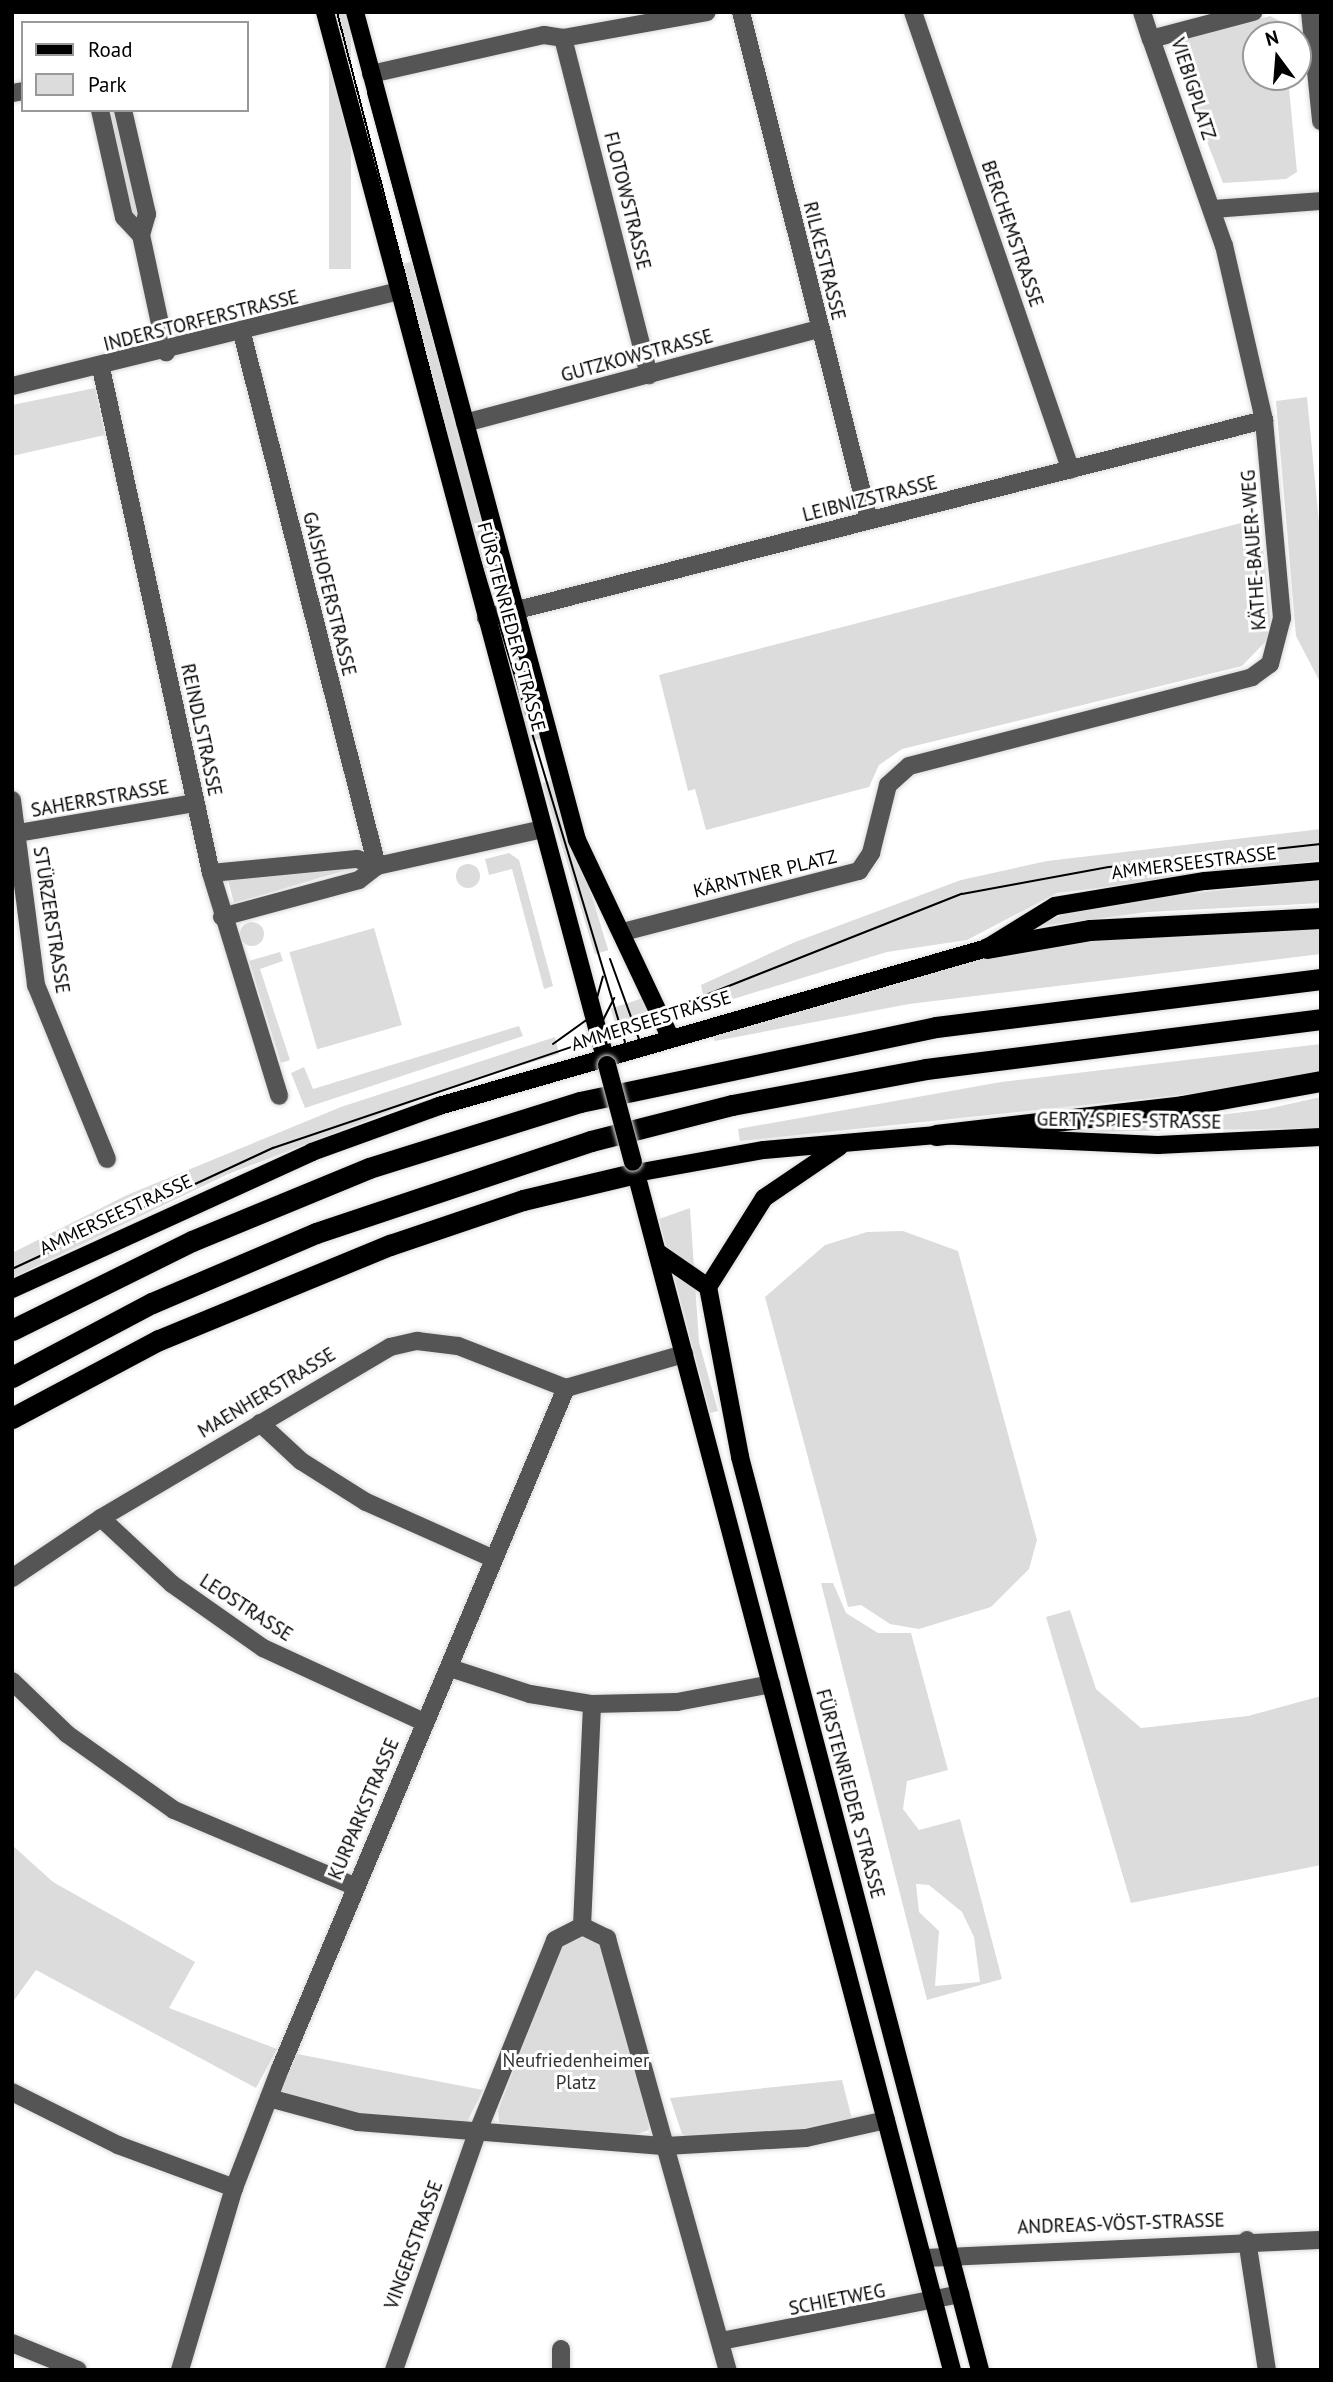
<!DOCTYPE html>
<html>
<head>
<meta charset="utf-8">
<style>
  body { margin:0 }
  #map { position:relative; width:1333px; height:2382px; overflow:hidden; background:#fff; font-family:"PT Sans",sans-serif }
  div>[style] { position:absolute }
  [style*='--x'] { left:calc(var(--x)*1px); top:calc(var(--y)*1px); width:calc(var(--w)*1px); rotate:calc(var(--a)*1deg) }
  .green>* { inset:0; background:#dcdcdc; transform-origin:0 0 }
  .round { border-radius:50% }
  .roads { filter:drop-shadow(0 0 2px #dbdbdb) drop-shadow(0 0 2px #dbdbdb) }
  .minor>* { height:18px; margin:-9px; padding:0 9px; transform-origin:9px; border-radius:9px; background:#555 }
  .major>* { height:18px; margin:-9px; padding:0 9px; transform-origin:9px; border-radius:9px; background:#000 }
  .highway>* { height:21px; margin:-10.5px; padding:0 10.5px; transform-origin:10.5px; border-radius:10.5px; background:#000 }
  .tram>* { height:2px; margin:-1px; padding:0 1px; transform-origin:1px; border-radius:1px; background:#000 }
  .bridges { filter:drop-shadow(0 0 2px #dbdbdb) drop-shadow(0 0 2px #dbdbdb) }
  .major-bridge>* { height:18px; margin:-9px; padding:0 9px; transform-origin:9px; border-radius:9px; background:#000 }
  span { translate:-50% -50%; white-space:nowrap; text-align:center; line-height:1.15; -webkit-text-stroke:6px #fff; paint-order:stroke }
  .street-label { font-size:19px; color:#000 }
  .park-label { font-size:19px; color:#333 }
  .frame { position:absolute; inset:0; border:14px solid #000; pointer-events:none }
  .legend { position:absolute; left:21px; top:21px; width:228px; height:91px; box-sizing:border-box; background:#fff; border:2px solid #999; margin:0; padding:9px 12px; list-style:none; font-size:21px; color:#000 }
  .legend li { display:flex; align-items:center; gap:14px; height:35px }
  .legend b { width:35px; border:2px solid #999 }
  .north { position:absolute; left:1242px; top:21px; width:70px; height:70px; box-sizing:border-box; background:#fff; border:2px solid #999; border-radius:50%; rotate:344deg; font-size:19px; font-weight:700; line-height:28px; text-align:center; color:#000 }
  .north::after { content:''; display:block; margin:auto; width:24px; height:32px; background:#000; clip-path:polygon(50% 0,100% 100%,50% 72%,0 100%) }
</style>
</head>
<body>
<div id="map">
  <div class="green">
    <div style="left:329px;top:12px;width:22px;height:257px"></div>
    <div style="clip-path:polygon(1270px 16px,1280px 21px,1284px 35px,1256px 35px,1256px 77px,1288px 77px,1297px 172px,1286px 179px,1223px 183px,1171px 49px,1180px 41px)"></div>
    <div style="clip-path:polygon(110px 110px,116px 110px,139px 221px,133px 218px)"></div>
    <div style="left:417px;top:260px;width:361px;height:21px;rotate:75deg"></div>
    <div style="clip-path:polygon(95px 388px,105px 435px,12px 456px,12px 405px)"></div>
    <div style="clip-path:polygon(1307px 397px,1321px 544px,1321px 684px,1296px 636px,1276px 401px)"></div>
    <div style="clip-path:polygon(1260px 518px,1271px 622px,1267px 640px,1242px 666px,902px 749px,879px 765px,869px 787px,706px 830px,695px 789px,688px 791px,659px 675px)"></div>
    <div style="left:511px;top:614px;width:128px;height:16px;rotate:75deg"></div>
    <div style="left:556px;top:779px;width:179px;height:14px;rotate:73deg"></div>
    <div style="clip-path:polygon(1321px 829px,1321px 860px,1057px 893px,967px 940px,887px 952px,707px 1007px,704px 999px,701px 985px,795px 942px,961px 880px,1047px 861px)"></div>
    <div style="clip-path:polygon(509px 853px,519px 860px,553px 986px,544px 989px,512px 869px,489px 875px,485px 859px)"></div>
    <div class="round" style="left:456px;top:864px;width:24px;height:24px"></div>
    <div style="clip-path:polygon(360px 866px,234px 903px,228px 880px)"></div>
    <div style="clip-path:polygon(1321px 880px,1321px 903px,1148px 912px,1032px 927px,1090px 904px)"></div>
    <div class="round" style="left:240px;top:922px;width:24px;height:24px"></div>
    <div style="left:374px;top:928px;width:101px;height:88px;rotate:74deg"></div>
    <div style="clip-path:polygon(1321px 929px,1321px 954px,909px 1004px,715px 1041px,712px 1034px,896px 978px,1009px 952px,1083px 940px)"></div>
    <div style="clip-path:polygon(280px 952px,283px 961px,260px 969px,290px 1060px,281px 1063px,249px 961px)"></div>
    <div style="left:643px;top:998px;width:33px;height:34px;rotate:72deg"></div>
    <div style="clip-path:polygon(519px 1026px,523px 1036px,305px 1108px,291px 1073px,304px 1067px,313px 1089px)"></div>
    <div style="clip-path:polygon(555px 1037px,559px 1054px,458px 1085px,226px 1175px,12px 1278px,12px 1253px,127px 1195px,341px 1107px)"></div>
    <div style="clip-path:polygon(1321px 1044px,1321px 1071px,1209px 1092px,740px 1141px,738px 1129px,1001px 1082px)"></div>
    <div style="clip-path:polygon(1321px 1097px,1321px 1128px,1086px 1132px,1267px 1109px)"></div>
    <div style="clip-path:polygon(690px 1208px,699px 1342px,718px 1411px,710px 1413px,659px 1219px)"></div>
    <div style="clip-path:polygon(903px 1231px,958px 1251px,1037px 1540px,1029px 1569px,991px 1607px,919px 1629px,890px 1624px,861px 1605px,848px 1607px,765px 1297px,825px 1245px,867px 1232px)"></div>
    <div style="clip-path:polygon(evenodd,821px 1583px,833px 1583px,846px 1613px,878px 1633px,911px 1633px,948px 1770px,907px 1781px,903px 1809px,919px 1830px,960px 1819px,1002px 1979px,927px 2000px,821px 1583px,916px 1884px,929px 1885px,962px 1912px,974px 1937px,980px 1982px,935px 1986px,939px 1931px,919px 1912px,916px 1884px)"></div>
    <div style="clip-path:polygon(1070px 1610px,1096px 1689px,1141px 1728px,1248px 1716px,1321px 1696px,1321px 1865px,1131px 1903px,1046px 1617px)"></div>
    <div style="clip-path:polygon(12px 1845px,53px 1882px,195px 1962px,169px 2008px,277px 2049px,256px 2088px,36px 1970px,12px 2003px)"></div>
    <div style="clip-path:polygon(584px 1936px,602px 1944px,648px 2119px,649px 2130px,635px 2135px,499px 2123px,498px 2111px,561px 1946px)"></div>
    <div style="clip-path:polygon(292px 2053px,483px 2090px,465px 2126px,361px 2116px,283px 2096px,279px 2090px)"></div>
    <div style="clip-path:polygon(842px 2080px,852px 2119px,805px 2132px,691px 2139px,682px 2134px,670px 2098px)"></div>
  </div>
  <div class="roads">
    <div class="minor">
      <div style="--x:741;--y:12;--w:524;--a:75.86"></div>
      <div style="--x:913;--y:12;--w:484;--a:71"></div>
      <div style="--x:1142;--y:12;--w:28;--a:72"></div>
      <div style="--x:1310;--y:12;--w:110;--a:84.2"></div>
      <div style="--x:563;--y:38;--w:348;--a:75.7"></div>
      <div style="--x:371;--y:74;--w:177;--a:-12.7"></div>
      <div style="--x:544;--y:35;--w:19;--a:9"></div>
      <div style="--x:563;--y:38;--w:146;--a:-10.2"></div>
      <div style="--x:12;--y:93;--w:11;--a:-10"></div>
      <div style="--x:100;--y:110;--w:110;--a:77.4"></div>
      <div style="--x:124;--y:217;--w:25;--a:47"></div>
      <div style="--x:123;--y:110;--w:107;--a:77"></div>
      <div style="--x:147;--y:214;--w:22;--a:106"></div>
      <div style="--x:141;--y:235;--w:120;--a:77.9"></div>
      <div style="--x:1212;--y:209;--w:109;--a:-4.2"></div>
      <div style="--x:242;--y:333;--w:550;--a:75.79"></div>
      <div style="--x:101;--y:368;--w:517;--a:77.71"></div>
      <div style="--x:211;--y:873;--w:233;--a:73"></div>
      <div style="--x:12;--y:386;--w:398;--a:-13.8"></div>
      <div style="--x:465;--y:423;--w:366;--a:-14.9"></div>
      <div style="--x:486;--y:618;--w:803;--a:-14.28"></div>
      <div style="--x:12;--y:800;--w:187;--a:82.6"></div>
      <div style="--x:36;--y:985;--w:188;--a:67.8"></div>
      <div style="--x:12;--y:834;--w:186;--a:-9.6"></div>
      <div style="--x:211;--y:873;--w:147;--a:-5.5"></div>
      <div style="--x:357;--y:859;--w:21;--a:19"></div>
      <div style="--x:377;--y:866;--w:170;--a:-12.6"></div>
      <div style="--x:222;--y:917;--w:142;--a:-15.1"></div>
      <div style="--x:359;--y:880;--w:23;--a:-38"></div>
      <div style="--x:623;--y:932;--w:244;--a:-14.5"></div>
      <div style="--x:859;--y:871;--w:22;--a:-56"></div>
      <div style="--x:871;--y:853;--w:70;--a:-76"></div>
      <div style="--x:888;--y:785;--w:28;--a:-42"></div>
      <div style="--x:909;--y:766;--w:354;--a:-14.5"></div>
      <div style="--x:1252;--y:677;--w:22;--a:-36"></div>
      <div style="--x:1270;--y:664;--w:48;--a:-75.4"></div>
      <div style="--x:1282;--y:618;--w:199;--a:-95.2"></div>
      <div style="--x:1264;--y:420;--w:179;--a:-102.9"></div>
      <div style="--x:1224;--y:246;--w:219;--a:-109.4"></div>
      <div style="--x:1151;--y:39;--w:106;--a:-14.8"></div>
      <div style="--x:566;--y:1388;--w:123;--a:-16.1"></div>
      <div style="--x:260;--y:1423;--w:56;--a:42.8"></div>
      <div style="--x:301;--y:1461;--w:77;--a:32.2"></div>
      <div style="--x:366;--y:1502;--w:140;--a:24"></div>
      <div style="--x:101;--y:1518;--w:97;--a:42.9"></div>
      <div style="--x:172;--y:1584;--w:111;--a:35.1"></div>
      <div style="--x:263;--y:1648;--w:177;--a:24.7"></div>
      <div style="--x:12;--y:1578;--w:107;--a:-34"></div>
      <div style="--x:101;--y:1518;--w:336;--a:-30.6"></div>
      <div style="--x:390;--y:1347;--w:28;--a:-13"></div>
      <div style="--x:417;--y:1341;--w:41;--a:7"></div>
      <div style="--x:458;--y:1346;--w:116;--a:21.3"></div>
      <div style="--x:450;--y:1668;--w:84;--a:18"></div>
      <div style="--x:530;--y:1694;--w:63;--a:9.2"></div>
      <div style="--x:592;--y:1704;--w:85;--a:-1.3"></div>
      <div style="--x:677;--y:1702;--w:96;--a:-10.8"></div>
      <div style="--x:12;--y:1681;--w:76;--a:43.9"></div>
      <div style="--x:67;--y:1734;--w:131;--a:35.4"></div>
      <div style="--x:174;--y:1810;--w:195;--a:22.9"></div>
      <div style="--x:582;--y:1926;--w:28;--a:26"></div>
      <div style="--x:607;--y:1938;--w:449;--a:74.4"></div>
      <div style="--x:582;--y:1926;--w:222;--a:-87.4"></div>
      <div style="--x:12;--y:2092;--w:119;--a:26.6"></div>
      <div style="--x:118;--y:2145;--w:124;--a:20.3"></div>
      <div style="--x:269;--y:2098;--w:92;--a:15.1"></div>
      <div style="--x:358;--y:2122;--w:309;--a:4.5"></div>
      <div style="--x:666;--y:2146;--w:140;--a:-3.3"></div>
      <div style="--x:806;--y:2138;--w:82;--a:-12.7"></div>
      <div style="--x:1247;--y:2240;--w:132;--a:81.3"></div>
      <div style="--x:923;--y:2258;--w:398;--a:-2.6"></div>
      <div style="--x:721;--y:2341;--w:244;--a:-11.1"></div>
      <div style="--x:12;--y:2343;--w:71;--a:22.2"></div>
      <div style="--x:180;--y:2370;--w:190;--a:-73.5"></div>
      <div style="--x:234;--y:2188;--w:128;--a:-68.9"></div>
      <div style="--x:280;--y:2069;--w:739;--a:-67.22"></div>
      <div style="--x:394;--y:2370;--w:248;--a:-70.7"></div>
      <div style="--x:476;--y:2136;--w:211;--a:-68"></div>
      <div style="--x:555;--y:1940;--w:30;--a:-27"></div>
      <div style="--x:561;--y:2370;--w:21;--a:-90"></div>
    </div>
    <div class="major">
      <div style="--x:325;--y:12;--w:1090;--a:75.01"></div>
      <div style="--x:355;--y:12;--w:857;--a:74.99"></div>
      <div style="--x:577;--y:840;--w:218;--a:64.7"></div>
      <div style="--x:633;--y:1162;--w:1249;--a:75.21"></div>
      <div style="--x:636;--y:1173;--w:130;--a:-10.2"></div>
      <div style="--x:764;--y:1150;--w:173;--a:-5"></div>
      <div style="--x:936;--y:1135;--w:222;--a:2.6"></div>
      <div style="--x:1158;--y:1145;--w:163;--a:-2.8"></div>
      <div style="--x:657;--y:1252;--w:62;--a:34.5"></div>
      <div style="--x:708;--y:1287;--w:173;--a:79.3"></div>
      <div style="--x:740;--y:1457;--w:944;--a:75.27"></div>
      <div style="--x:708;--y:1287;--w:105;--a:-57.8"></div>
      <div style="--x:764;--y:1198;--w:91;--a:-34.2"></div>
      <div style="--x:12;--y:1289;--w:330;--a:-24.5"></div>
      <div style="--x:312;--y:1152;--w:135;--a:-19.9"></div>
      <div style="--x:439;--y:1106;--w:570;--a:-16.08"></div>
      <div style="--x:987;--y:948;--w:80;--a:-31.7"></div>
      <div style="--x:1055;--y:906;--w:152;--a:-9.5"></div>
      <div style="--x:1205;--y:881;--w:116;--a:-4.9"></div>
    </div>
    <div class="highway">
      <div style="--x:987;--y:948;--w:105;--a:-9.9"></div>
      <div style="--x:1090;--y:930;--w:231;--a:-3"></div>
      <div style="--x:936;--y:1135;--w:248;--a:-6.7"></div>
      <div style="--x:1182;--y:1106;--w:141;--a:-10.2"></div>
      <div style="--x:12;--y:1330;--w:201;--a:-26.3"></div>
      <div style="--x:192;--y:1241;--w:191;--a:-22.4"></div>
      <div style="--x:369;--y:1168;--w:221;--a:-17.4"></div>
      <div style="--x:580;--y:1102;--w:364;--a:-11.9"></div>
      <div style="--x:936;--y:1027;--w:388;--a:-7.1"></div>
      <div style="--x:12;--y:1377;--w:158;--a:-27.9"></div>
      <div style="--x:152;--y:1303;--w:178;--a:-23.1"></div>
      <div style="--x:316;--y:1233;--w:290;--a:-18.5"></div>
      <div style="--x:591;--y:1141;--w:146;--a:-14.3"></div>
      <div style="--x:732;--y:1105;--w:197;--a:-10.5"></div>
      <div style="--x:926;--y:1069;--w:398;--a:-7.2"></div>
      <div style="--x:12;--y:1418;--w:166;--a:-28"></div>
      <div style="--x:159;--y:1340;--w:250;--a:-22.4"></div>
      <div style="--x:390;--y:1245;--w:140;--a:-18.7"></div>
      <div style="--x:523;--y:1200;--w:116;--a:-13.4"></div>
    </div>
  </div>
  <div class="tram">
    <div style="--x:337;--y:12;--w:532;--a:75.52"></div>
    <div style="--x:470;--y:527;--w:538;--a:73.25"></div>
    <div style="--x:368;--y:93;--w:669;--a:74.84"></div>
    <div style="--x:610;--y:959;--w:85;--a:70.1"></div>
    <div style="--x:584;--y:1039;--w:25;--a:-43"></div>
    <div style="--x:602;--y:1022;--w:27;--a:-63"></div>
    <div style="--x:553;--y:1044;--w:48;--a:-35.7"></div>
    <div style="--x:592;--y:1016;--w:41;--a:-74.6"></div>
    <div style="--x:12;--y:1269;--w:288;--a:-24.9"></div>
    <div style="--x:273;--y:1148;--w:345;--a:-18.7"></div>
    <div style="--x:600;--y:1037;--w:389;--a:-21.6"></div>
    <div style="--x:962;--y:894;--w:149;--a:-10.4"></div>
    <div style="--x:1109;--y:867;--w:213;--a:-6.2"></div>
  </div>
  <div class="bridges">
    <div class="major-bridge">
      <div style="--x:607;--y:1065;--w:100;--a:75"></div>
    </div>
  </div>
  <div class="street-label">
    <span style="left:1193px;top:89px;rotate:72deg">VIEBIGPLATZ</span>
    <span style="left:627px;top:201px;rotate:76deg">FLOTOWSTRASSE</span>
    <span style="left:1012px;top:234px;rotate:71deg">BERCHEMSTRASSE</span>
    <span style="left:824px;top:261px;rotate:76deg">RILKESTRASSE</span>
    <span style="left:201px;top:321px;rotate:-14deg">INDERSTORFERSTRASSE</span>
    <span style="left:637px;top:356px;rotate:-15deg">GUTZKOWSTRASSE</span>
    <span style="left:870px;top:499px;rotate:-14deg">LEIBNIZSTRASSE</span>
    <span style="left:1254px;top:550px;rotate:-94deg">KÄTHE-BAUER-WEG</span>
    <span style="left:329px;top:594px;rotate:76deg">GAISHOFERSTRASSE</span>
    <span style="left:511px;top:627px;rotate:75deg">FÜRSTENRIEDER STRASSE</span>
    <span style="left:201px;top:730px;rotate:78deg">REINDLSTRASSE</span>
    <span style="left:100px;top:799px;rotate:-10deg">SAHERRSTRASSE</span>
    <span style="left:1194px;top:863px;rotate:-7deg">AMMERSEESTRASSE</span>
    <span style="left:765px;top:874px;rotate:-14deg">KÄRNTNER PLATZ</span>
    <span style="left:51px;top:920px;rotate:81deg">STÜRZERSTRASSE</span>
    <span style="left:651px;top:1021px;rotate:-17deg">AMMERSEESTRASSE</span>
    <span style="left:1129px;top:1121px;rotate:1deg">GERTY-SPIES-STRASSE</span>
    <span style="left:116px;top:1215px;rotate:-25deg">AMMERSEESTRASSE</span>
    <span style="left:267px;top:1393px;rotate:-31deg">MAENHERSTRASSE</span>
    <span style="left:246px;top:1608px;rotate:33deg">LEOSTRASSE</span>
    <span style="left:850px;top:1794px;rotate:75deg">FÜRSTENRIEDER STRASSE</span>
    <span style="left:364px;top:1809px;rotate:-67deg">KURPARKSTRASSE</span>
    <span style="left:1121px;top:2224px;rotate:-2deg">ANDREAS-VÖST-STRASSE</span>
    <span style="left:414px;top:2245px;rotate:-70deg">VINGERSTRASSE</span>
    <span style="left:837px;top:2300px;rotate:-11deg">SCHIETWEG</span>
  </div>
  <div class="park-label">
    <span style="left:576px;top:2072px">Neufriedenheimer<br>Platz</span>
  </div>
  <div class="frame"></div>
  <ul class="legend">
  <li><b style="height:9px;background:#000"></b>Road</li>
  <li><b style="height:19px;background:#dcdcdc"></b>Park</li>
  </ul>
  <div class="north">N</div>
</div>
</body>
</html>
